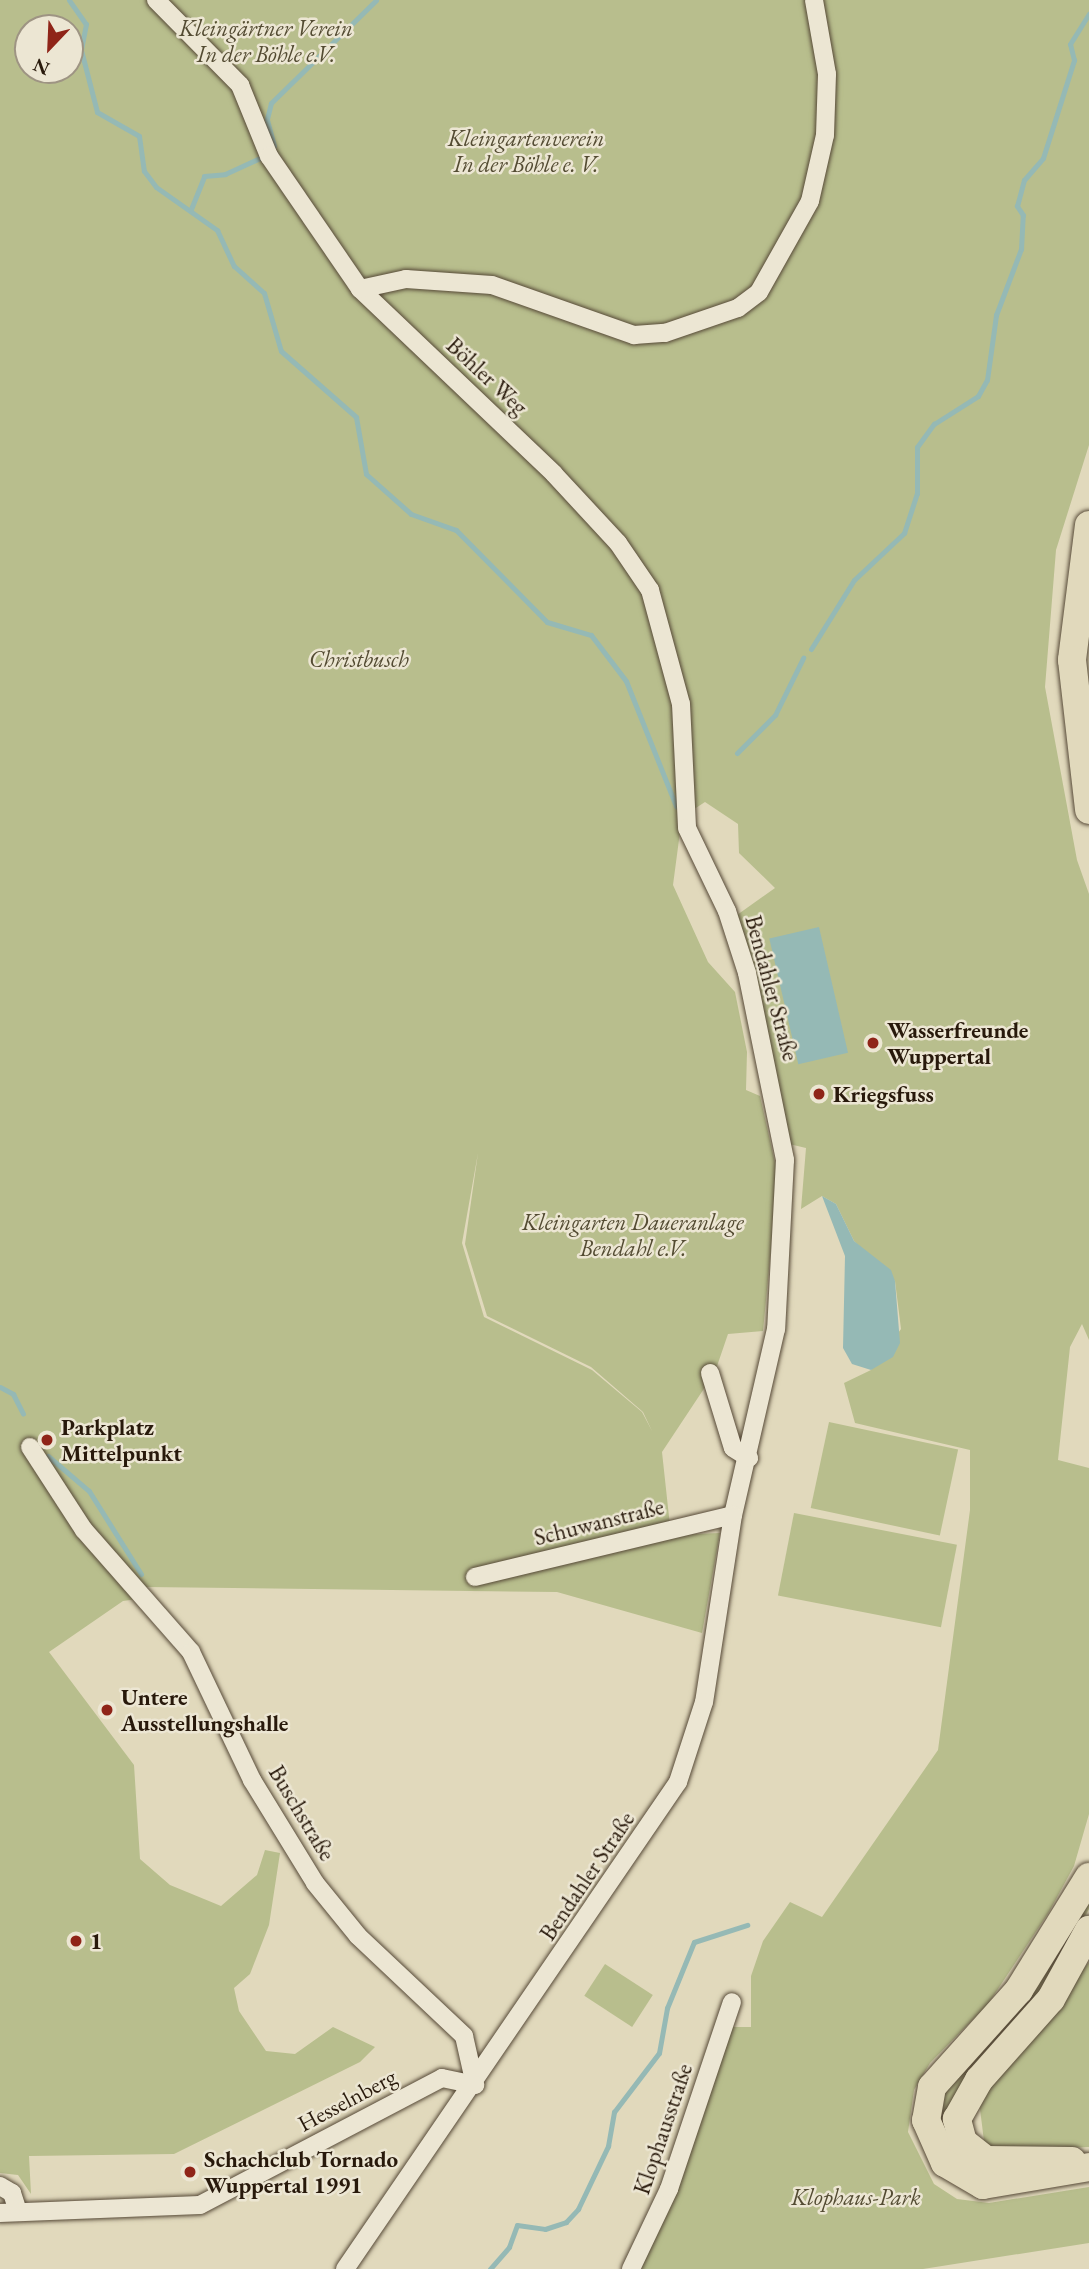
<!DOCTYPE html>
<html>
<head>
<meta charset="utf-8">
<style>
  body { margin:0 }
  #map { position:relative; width:1089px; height:2269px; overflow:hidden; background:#e1d9bc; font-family:"EB Garamond",serif }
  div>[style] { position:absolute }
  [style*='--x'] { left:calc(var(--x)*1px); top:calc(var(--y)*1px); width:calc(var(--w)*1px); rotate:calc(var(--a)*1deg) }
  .green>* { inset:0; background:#b8be8d; transform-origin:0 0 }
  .water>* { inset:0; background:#95b9b5; transform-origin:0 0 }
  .stream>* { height:5px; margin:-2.5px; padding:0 2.5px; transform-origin:2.5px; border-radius:2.5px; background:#95b9b5 }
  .roads { filter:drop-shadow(0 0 2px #564937) drop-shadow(0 0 2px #564937) }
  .minor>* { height:18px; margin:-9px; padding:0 9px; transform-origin:9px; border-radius:9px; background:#ece6d3 }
  .primary>* { height:28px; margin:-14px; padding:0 14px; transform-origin:14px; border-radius:14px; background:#e1d9bc }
  .dots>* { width:19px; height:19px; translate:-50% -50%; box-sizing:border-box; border:4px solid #ece6d3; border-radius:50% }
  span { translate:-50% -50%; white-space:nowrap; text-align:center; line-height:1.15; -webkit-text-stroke:5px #ece6d3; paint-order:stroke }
  .park-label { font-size:23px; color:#534b32; font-style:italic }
  .street-label { font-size:23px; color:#28190b }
  .poi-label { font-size:23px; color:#28190b; font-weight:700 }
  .left { translate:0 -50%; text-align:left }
  .north { position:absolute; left:14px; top:14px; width:70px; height:70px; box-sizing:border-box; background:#ece6d3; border:2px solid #9e9483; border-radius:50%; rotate:203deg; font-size:19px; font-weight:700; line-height:28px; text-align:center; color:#28190b }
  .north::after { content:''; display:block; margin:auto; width:24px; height:32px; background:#8f2418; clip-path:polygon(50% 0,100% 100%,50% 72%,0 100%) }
</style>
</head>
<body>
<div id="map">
  <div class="green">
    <div style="clip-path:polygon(evenodd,0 0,1089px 0,1089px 445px,1056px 550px,1045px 687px,1077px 860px,1089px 894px,1089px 1340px,1082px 1324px,1070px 1347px,1058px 1460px,1089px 1468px,1089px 1814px,1074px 1866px,1049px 1912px,988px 2004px,930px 2063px,914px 2090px,908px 2132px,934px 2184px,957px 2199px,989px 2203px,1089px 2187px,1089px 2243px,923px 2269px,641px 2269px,730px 2027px,751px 2027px,751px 1976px,763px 1941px,790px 1902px,822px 1917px,938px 1750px,970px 1510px,970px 1450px,855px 1423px,844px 1383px,871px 1370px,901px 1329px,895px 1281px,854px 1241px,836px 1204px,822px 1196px,801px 1209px,806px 1148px,785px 1143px,737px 915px,775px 888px,739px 853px,738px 824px,705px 802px,682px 817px,673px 885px,708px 962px,735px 992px,747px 1052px,746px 1090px,760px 1096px,778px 1176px,763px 1331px,728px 1334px,715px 1372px,662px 1452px,671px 1535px,720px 1533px,702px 1633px,557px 1592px,145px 1587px,144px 1598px,123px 1601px,49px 1652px,134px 1765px,140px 1859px,170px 1885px,221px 1906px,257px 1875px,265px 1850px,280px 1853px,269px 1925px,250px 1974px,234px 1988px,239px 2011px,266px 2051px,295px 2054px,333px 2027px,375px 2047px,360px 2062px,174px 2154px,29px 2156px,31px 2194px,18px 2175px,0 2173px,0 0,28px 28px,70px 28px,70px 70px,28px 70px,28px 28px,0 0,478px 1153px,465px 1244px,487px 1316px,591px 1367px,643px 1412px,652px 1431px,642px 1412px,592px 1370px,484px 1317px,462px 1243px,478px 1153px)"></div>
    <div style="left:829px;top:1422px;width:132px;height:88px;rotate:12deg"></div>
    <div style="left:794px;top:1513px;width:166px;height:84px;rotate:11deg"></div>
    <div style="clip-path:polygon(1089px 1894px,1089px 1909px,1045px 1989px,945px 2111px,944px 2118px,989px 2177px,938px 2129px,943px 2092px)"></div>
    <div style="clip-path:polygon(1089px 1962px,1089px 2147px,993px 2151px,984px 2141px,979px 2101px)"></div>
    <div style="left:605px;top:1964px;width:57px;height:38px;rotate:33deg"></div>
  </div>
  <div class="water">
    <div style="left:819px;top:927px;width:129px;height:51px;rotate:77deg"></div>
    <div style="clip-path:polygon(822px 1196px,836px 1204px,854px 1241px,891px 1270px,895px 1281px,900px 1343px,893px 1357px,871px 1370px,852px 1364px,843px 1348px,845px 1256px)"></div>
  </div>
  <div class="stream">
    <div style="--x:69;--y:0;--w:29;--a:55"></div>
    <div style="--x:86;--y:24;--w:26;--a:101"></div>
    <div style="--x:81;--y:50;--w:64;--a:75.5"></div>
    <div style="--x:97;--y:112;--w:48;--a:29.7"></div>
    <div style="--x:139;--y:136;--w:35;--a:82"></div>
    <div style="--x:144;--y:171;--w:20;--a:53"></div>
    <div style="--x:156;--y:187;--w:75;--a:35.2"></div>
    <div style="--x:217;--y:230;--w:40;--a:65"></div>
    <div style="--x:234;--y:266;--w:40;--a:42"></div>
    <div style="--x:264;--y:293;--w:60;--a:73.7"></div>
    <div style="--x:281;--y:351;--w:100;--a:41.3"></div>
    <div style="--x:356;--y:417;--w:58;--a:80"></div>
    <div style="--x:366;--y:474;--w:60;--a:41.6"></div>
    <div style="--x:411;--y:514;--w:48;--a:19.6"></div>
    <div style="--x:456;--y:530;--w:129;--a:45.3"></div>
    <div style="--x:547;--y:622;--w:46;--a:16.5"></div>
    <div style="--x:591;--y:635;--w:58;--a:52.7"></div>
    <div style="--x:626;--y:681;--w:135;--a:68.2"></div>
    <div style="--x:274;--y:146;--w:28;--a:-105"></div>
    <div style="--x:267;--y:119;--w:16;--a:-76"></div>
    <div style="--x:271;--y:103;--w:147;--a:-44.4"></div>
    <div style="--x:191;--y:209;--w:35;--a:-68"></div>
    <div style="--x:204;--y:176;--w:21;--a:-5"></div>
    <div style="--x:225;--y:174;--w:41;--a:-24.7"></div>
    <div style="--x:811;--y:649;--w:81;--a:-58.1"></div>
    <div style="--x:854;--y:580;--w:69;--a:-43.2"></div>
    <div style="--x:904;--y:533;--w:42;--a:-72"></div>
    <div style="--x:917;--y:493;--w:46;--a:-90"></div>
    <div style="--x:917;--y:447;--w:29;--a:-54"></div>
    <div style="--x:934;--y:424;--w:52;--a:-32.5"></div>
    <div style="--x:978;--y:396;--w:18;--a:-61"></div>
    <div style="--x:987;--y:380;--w:66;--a:-82.1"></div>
    <div style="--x:996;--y:315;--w:71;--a:-69.3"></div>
    <div style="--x:1021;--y:249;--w:34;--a:-87"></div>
    <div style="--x:1023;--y:215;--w:11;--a:-124"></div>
    <div style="--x:1017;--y:206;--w:27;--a:-75"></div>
    <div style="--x:1024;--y:180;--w:29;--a:-49"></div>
    <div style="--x:1043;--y:158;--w:103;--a:-72.4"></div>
    <div style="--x:1074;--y:60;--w:16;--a:-104"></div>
    <div style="--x:1070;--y:44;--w:36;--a:-58"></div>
    <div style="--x:737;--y:753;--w:54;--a:-45"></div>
    <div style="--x:775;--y:715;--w:64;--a:-63.8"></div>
    <div style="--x:0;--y:1387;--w:15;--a:28"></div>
    <div style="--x:13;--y:1394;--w:22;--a:63"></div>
    <div style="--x:48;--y:1456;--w:54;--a:40.5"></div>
    <div style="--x:89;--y:1491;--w:98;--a:57.9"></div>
    <div style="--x:490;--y:2269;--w:29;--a:-49"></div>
    <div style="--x:509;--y:2247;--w:23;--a:-70"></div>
    <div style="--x:517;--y:2225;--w:28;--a:8"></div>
    <div style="--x:545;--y:2229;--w:22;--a:-18"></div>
    <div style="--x:566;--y:2222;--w:18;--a:-47"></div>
    <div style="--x:578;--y:2209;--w:70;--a:-64.5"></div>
    <div style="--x:608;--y:2146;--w:35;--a:-80"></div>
    <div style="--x:614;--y:2112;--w:74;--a:-52.7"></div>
    <div style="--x:659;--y:2053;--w:46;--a:-79.9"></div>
    <div style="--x:667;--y:2008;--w:71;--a:-67.8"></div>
    <div style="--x:694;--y:1942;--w:56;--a:-17.8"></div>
  </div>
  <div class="roads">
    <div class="minor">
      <div style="--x:156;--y:0;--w:120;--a:45.3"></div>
      <div style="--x:240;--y:85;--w:77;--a:67.8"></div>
      <div style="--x:269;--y:156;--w:161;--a:55.6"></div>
      <div style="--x:360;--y:289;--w:268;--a:43.6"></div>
      <div style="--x:554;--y:474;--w:94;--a:47.2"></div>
      <div style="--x:618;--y:543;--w:57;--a:55.8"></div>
      <div style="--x:650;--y:590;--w:118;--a:74.8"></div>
      <div style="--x:681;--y:704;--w:124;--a:87.2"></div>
      <div style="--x:687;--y:828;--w:92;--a:64.3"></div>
      <div style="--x:727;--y:911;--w:65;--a:72.1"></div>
      <div style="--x:747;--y:973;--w:191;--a:78.5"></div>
      <div style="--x:785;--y:1160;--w:169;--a:93"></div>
      <div style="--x:776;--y:1329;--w:191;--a:103"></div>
      <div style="--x:733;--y:1515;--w:189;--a:98.8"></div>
      <div style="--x:704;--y:1702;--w:84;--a:108"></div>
      <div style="--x:678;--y:1782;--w:590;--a:124.36"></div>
      <div style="--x:360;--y:289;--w:47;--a:-12.3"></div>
      <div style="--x:406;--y:279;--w:86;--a:4"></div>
      <div style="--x:492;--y:285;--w:151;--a:19.4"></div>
      <div style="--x:634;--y:335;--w:31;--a:-4"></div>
      <div style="--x:665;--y:333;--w:77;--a:-18.9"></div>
      <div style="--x:738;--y:308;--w:26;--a:-37"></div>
      <div style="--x:759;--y:292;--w:104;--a:-60.7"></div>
      <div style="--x:810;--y:201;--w:68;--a:-77.2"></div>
      <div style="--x:825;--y:135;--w:61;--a:-88.1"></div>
      <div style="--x:827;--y:74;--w:75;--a:-100"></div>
      <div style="--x:710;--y:1373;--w:78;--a:73"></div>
      <div style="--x:733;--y:1448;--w:19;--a:32"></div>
      <div style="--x:30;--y:1447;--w:99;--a:57"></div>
      <div style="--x:84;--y:1530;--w:162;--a:48.7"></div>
      <div style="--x:191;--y:1652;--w:142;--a:64.5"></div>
      <div style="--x:252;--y:1780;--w:121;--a:58.5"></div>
      <div style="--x:315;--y:1883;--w:68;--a:50.9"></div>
      <div style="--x:358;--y:1936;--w:146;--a:43.3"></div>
      <div style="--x:464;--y:2036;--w:50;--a:77.3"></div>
      <div style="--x:475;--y:1577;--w:265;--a:-13.5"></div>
      <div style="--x:0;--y:2186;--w:14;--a:30"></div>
      <div style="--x:12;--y:2193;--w:20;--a:72"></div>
      <div style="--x:0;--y:2213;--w:200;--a:-2.3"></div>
      <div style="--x:200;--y:2205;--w:273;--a:-27.7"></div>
      <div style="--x:442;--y:2078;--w:34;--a:12"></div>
      <div style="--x:631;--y:2269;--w:89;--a:-64.6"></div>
      <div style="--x:669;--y:2189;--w:197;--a:-71.4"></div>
    </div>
    <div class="primary">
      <div style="--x:1089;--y:525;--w:136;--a:97.2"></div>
      <div style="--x:1072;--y:660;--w:151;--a:83.5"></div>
      <div style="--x:1089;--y:1877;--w:133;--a:121.8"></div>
      <div style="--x:1019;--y:1990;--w:130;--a:131.9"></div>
      <div style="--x:932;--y:2087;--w:34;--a:100"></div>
      <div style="--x:926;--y:2120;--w:47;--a:66.2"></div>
      <div style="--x:945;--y:2163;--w:44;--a:30.1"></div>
      <div style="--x:983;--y:2185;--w:108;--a:-9.6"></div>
      <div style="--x:1072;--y:2161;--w:86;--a:-179.3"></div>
      <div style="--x:986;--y:2160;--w:29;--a:-142"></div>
      <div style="--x:963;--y:2142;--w:24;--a:-105"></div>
      <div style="--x:957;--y:2119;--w:45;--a:-60.6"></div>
      <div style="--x:979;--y:2080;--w:108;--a:-48.4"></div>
      <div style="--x:1051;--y:1999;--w:79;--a:-61.2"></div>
    </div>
  </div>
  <div class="dots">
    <div style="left:873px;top:1043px;background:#8f2418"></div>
    <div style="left:819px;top:1094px;background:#8f2418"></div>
    <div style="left:47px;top:1440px;background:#8f2418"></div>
    <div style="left:107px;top:1710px;background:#8f2418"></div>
    <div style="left:76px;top:1941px;background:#8f2418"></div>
    <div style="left:190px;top:2172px;background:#8f2418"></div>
  </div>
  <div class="park-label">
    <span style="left:266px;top:41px">Kleingärtner Verein<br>In der Böhle e.V.</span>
    <span style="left:526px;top:151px">Kleingartenverein<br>In der Böhle e. V.</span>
    <span style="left:359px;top:659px">Christbusch</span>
    <span style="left:633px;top:1235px">Kleingarten Daueranlage<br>Bendahl e.V.</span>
    <span style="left:856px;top:2197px">Klophaus-Park</span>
  </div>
  <div class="street-label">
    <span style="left:487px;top:376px;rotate:43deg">Böhler Weg</span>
    <span style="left:772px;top:988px;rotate:75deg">Bendahler Straße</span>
    <span style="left:599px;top:1522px;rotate:-14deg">Schuwanstraße</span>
    <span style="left:302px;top:1813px;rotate:59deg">Buschstraße</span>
    <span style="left:587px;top:1876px;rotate:-56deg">Bendahler Straße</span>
    <span style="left:347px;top:2100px;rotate:-28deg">Hesselnberg</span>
    <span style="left:663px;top:2129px;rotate:-71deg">Klophausstraße</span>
  </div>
  <div class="poi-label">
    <span class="left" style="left:887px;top:1043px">Wasserfreunde<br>Wuppertal</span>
    <span class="left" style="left:833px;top:1094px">Kriegsfuss</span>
    <span class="left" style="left:61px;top:1440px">Parkplatz<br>Mittelpunkt</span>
    <span class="left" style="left:121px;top:1710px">Untere<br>Ausstellungshalle</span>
    <span class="left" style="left:90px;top:1941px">1</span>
    <span class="left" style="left:204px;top:2172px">Schachclub Tornado<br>Wuppertal 1991</span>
  </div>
  <div class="north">N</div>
</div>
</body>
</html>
